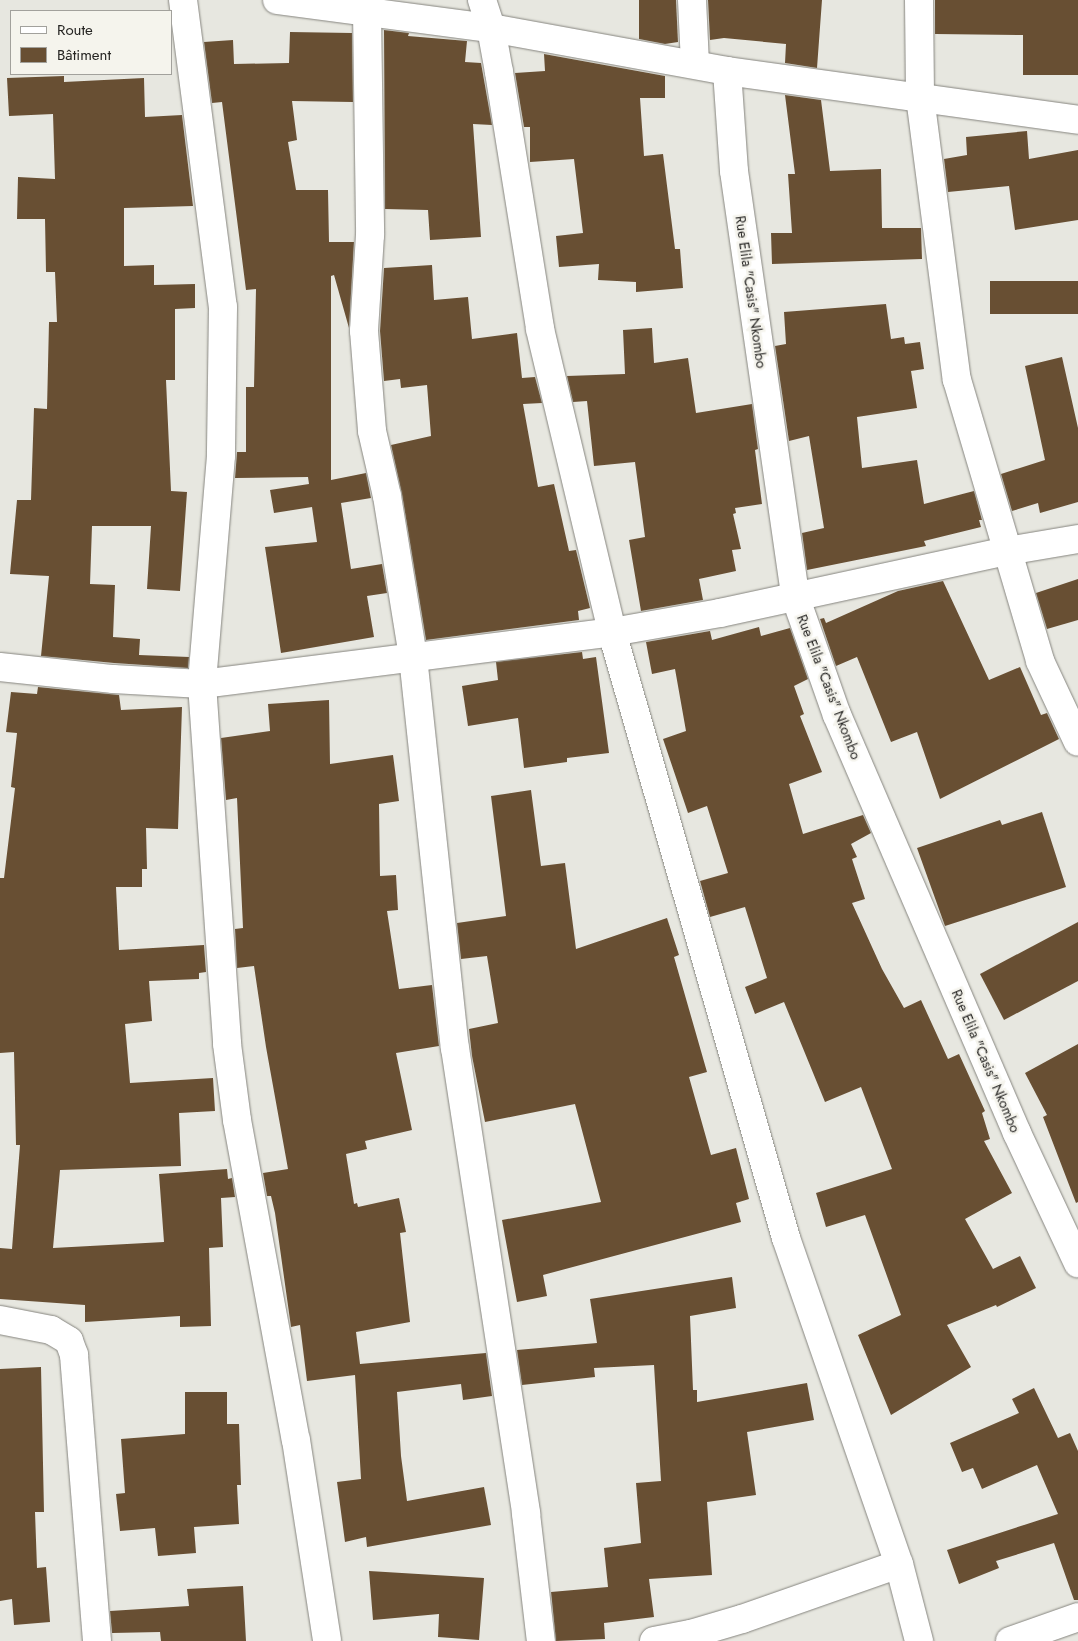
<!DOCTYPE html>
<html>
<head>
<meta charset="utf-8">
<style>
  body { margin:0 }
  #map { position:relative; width:1078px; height:1641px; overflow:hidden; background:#e7e7e0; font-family:Jost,sans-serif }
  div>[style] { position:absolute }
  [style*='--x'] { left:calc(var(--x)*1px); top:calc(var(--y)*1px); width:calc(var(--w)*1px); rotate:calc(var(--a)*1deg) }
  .building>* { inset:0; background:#684f33; transform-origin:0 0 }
  .roads { filter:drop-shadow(0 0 1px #86857f) drop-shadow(0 0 1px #86857f) }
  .minor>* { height:28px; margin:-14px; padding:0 14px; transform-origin:14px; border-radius:14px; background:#fff }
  span { translate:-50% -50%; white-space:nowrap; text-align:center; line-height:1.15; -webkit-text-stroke:5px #f5f4ed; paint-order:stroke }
  .street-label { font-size:14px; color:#252422 }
  .legend { position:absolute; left:10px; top:10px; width:162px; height:65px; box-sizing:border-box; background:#f5f4ed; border:1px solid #a2a19c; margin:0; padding:6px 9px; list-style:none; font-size:15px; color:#252422 }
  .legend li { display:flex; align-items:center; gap:10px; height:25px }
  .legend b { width:25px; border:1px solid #a2a19c }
</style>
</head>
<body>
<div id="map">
  <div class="building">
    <div style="clip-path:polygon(639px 0,676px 0,678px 42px,665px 44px,639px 39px)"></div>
    <div style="clip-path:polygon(708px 0,822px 0,817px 68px,785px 63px,786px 44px,724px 38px,710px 40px)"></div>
    <div style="clip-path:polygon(935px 0,1078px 0,1078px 75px,1023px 75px,1023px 35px,935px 34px)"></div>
    <div style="clip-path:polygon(384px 30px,409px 33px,408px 36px,467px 41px,465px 62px,481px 63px,492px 125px,473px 124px,481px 237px,430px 240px,428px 210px,385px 209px)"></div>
    <div style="clip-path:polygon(290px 32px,352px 33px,353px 102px,292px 101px,297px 140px,288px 142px,296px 190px,328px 190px,329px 242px,354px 242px,349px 328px,334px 275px,331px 276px,331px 480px,366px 473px,371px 498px,341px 503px,351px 569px,382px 564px,387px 593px,367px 596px,374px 637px,281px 653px,265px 547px,317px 542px,312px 507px,274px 513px,270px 490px,309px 484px,308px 477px,235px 478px,237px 452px,246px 452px,246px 387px,254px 387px,256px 289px,246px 290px,222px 102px,212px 103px,204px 42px,233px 40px,234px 64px,289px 63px)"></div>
    <div style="clip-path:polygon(544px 54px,665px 76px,665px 98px,640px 98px,644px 156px,663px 154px,675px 249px,680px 249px,683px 288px,636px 292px,636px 282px,598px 280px,599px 264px,559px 267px,556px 236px,583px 233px,574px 159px,530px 162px,530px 127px,524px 127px,515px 73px,545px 71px)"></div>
    <div style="clip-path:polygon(64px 76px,64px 82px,144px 78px,145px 117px,182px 115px,193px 206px,124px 208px,124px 266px,154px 265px,154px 285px,195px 284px,195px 308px,175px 309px,175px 380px,166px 380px,171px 491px,187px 492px,180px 591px,147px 589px,151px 526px,92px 526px,90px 584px,115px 585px,113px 637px,140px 639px,139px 655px,189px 657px,188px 668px,114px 663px,41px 656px,49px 576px,10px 574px,17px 500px,31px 500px,34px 408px,47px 409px,49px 322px,57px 322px,55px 272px,46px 272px,45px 219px,17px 219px,18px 177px,55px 179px,53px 114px,9px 116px,7px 78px)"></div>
    <div style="clip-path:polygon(785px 95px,821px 100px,830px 171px,881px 169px,882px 228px,921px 228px,922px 259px,772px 264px,771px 233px,792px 233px,788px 174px,795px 174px)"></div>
    <div style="clip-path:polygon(1027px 131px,1029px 159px,1078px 150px,1078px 220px,1015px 230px,1009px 186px,948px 192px,944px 159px,967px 155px,966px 137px)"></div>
    <div style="clip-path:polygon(432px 265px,434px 300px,468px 297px,472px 339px,517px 333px,522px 378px,535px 377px,542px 403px,523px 404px,538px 487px,554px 484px,569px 551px,576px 550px,590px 608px,578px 611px,579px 620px,426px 640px,402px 494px,391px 445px,431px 436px,427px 385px,401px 388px,400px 379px,384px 381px,380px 331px,384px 268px)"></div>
    <div style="left:1078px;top:281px;width:33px;height:88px;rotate:90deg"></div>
    <div style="clip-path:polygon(886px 304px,891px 339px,904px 337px,905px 344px,920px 342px,924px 369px,911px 371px,917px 408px,857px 417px,862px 468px,917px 460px,924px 504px,974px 491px,982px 520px,979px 520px,981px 527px,924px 541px,926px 546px,807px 570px,802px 533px,824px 528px,809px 436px,789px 441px,775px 346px,786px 344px,784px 312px)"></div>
    <div style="clip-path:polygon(652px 328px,654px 363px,688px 358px,696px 413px,752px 404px,758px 449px,755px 450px,762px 504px,735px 508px,736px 513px,733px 514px,741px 549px,732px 550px,736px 571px,699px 579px,703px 600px,641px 611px,629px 540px,645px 537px,635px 462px,594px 466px,587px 401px,573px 402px,567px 376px,625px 374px,623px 330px)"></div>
    <div style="clip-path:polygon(1062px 357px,1078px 428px,1078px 502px,1040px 513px,1038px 503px,1012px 511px,1001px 474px,1045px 460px,1025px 366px)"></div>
    <div style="clip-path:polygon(1078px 579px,1078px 620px,1047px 629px,1036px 593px)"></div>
    <div style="clip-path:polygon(943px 581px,989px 680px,1020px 667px,1041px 715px,1047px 713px,1059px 739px,940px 799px,917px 732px,891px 742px,857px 657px,836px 666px,820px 619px,824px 618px,826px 623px,898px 591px)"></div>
    <div style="clip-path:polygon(759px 627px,761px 636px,790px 628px,808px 679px,794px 686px,804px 714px,800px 716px,822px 772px,789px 784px,803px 834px,863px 815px,871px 833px,851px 844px,857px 857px,852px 859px,865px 899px,852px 903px,882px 969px,904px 1008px,921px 1000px,948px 1059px,959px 1054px,985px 1111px,982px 1113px,990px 1139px,984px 1141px,1012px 1193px,965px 1219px,993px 1269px,1020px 1256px,1036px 1288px,997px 1307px,996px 1305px,947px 1325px,971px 1367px,891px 1415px,858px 1335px,901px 1315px,865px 1215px,826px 1227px,816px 1193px,892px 1169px,861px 1087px,825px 1102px,784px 1002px,755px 1014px,745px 987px,767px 978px,745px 907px,710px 917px,700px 881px,728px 873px,707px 806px,688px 813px,663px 739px,686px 731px,675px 669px,652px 674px,646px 642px,710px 631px,712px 640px)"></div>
    <div style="clip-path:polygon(582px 652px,583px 659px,596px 657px,609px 753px,567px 758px,567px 762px,524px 768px,518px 718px,468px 726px,462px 686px,498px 680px,496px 662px)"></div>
    <div style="clip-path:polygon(38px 687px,119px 695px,121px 710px,182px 707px,178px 829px,146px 828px,147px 869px,142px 869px,142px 887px,116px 887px,119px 950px,204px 945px,206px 972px,199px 973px,199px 979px,149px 981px,152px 1021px,125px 1024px,130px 1083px,213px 1078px,215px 1111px,179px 1113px,181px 1166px,60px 1170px,53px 1248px,164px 1242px,159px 1174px,227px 1169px,228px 1179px,232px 1178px,235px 1197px,221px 1198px,223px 1247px,209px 1248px,211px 1326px,180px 1327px,180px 1316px,85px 1322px,85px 1305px,0 1299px,0 1248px,12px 1249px,20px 1145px,16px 1145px,14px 1052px,0 1053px,0 878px,4px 878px,15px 788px,11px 787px,17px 733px,6px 732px,11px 692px,37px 694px)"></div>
    <div style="clip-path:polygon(329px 700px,330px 764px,393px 755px,399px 801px,379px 804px,380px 876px,396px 875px,398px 910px,387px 911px,399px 989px,432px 985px,439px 1046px,396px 1053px,412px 1130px,365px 1141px,367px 1149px,346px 1154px,354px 1204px,357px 1203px,358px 1207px,399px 1198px,406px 1232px,400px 1233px,410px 1322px,356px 1332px,360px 1364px,486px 1353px,492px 1396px,463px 1400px,461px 1384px,397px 1392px,401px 1456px,407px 1501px,484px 1487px,491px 1525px,367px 1547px,366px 1537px,345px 1542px,337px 1482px,361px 1479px,355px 1375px,307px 1381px,300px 1325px,291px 1327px,275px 1213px,271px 1196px,267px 1196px,263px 1173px,288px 1169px,266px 1047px,254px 966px,237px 968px,235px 929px,243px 928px,237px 798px,226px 800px,221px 738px,270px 731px,268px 704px)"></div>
    <div style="clip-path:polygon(531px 790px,541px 866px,565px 863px,576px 949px,667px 918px,679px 955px,674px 957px,707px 1072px,689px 1077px,711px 1155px,736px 1148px,749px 1199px,736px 1203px,741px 1222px,543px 1275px,547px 1296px,517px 1302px,502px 1220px,601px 1202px,575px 1104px,485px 1122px,472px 1056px,469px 1029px,498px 1023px,487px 956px,461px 959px,457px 923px,506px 916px,491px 796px)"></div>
    <div style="clip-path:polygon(1042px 812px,1066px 887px,945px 926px,917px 848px,1000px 820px,1002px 825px)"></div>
    <div style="clip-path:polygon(1078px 922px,1078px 981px,1004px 1020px,980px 974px)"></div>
    <div style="clip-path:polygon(1078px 1044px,1078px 1202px,1076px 1203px,1043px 1117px,1047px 1115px,1025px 1073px)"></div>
    <div style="clip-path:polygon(732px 1277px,736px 1308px,690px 1316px,693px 1390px,697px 1390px,697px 1402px,807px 1383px,814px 1420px,747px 1432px,756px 1495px,707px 1502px,712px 1575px,649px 1579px,654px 1617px,604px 1623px,605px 1639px,556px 1641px,551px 1592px,608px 1587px,604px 1548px,641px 1543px,636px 1483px,661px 1481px,654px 1365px,594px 1368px,595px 1377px,522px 1385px,517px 1350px,597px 1343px,590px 1299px)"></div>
    <div style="clip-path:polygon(41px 1367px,44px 1512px,35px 1512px,37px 1568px,46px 1567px,50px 1622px,14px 1625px,12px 1599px,0 1601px,0 1369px)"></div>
    <div style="clip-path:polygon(1034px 1388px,1058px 1438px,1070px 1433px,1078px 1451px,1078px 1600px,1074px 1600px,1054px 1543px,996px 1561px,999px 1568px,959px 1584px,947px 1550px,1058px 1514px,1037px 1465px,982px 1489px,973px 1468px,962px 1472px,950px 1443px,1019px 1413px,1012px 1399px)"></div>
    <div style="clip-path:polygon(185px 1392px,227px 1392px,227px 1424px,239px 1424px,241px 1485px,237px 1485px,239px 1524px,194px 1527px,196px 1553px,158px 1556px,155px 1528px,120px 1531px,116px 1494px,125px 1493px,121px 1439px,185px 1434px)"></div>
    <div style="clip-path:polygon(369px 1571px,484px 1578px,479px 1640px,438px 1637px,439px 1614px,373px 1620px)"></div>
    <div style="clip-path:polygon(243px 1586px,246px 1641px,161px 1641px,160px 1632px,112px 1633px,110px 1611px,189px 1606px,187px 1589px)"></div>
  </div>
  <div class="roads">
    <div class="minor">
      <div style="--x:183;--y:0;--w:310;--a:82.6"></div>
      <div style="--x:223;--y:307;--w:149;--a:90.8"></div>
      <div style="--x:221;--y:456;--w:229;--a:94.8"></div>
      <div style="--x:202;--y:684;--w:361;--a:86"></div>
      <div style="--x:227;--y:1044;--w:77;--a:82.5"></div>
      <div style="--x:237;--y:1120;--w:325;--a:79.6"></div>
      <div style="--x:296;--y:1440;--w:203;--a:81.2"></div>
      <div style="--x:277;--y:0;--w:216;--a:7.5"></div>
      <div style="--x:491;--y:28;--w:240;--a:10.3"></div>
      <div style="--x:727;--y:71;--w:354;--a:7.9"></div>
      <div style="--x:482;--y:0;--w:29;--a:72"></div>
      <div style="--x:491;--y:28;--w:45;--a:79.7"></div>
      <div style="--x:499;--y:72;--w:260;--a:80.9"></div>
      <div style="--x:540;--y:329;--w:311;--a:76.6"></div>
      <div style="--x:612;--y:632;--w:630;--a:73.98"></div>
      <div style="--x:786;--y:1238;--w:345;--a:70.9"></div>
      <div style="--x:899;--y:1564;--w:80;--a:75.4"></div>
      <div style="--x:692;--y:0;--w:64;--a:87.3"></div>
      <div style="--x:919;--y:0;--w:97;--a:89.4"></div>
      <div style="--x:920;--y:97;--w:285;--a:82.6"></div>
      <div style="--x:957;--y:380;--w:293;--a:73.5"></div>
      <div style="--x:1040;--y:661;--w:89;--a:64.9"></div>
      <div style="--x:367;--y:11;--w:224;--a:89.2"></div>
      <div style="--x:370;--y:235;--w:96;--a:93.6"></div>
      <div style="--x:364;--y:331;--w:100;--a:85.4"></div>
      <div style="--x:372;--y:431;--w:67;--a:77"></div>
      <div style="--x:387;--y:496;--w:163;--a:80.8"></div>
      <div style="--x:413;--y:657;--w:393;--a:83.9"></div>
      <div style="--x:455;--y:1048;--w:471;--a:81.3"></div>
      <div style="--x:526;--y:1514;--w:128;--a:83.3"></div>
      <div style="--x:727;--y:71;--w:100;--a:86"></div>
      <div style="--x:734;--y:171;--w:429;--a:81.8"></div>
      <div style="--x:795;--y:596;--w:126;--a:70.6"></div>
      <div style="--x:837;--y:715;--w:455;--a:66.7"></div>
      <div style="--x:1017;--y:1133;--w:144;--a:64.9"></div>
      <div style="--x:0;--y:667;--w:114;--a:6.1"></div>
      <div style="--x:113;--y:679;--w:89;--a:3.2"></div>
      <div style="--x:202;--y:684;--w:413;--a:-7.2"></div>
      <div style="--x:612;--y:632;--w:110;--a:-10"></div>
      <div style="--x:720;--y:613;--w:294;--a:-12.2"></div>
      <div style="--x:1007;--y:551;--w:72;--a:-9.6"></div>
      <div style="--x:0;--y:1320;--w:52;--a:11.1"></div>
      <div style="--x:51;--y:1330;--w:21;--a:31"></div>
      <div style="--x:69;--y:1341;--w:15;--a:70"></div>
      <div style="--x:74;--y:1355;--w:287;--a:85.4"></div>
      <div style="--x:654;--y:1641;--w:38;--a:-11"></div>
      <div style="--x:691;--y:1634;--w:53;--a:-16.4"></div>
      <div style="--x:742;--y:1619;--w:166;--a:-19.3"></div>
      <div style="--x:1010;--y:1641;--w:72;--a:-19.4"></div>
    </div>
  </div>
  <div class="street-label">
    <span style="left:751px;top:292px;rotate:82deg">Rue Elila "Casis" Nkombo</span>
    <span style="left:829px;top:687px;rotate:69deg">Rue Elila "Casis" Nkombo</span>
    <span style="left:986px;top:1061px;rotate:67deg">Rue Elila "Casis" Nkombo</span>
  </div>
  <ul class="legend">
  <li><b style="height:6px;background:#fff"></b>Route</li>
  <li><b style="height:14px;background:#684f33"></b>Bâtiment</li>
  </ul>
</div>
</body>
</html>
